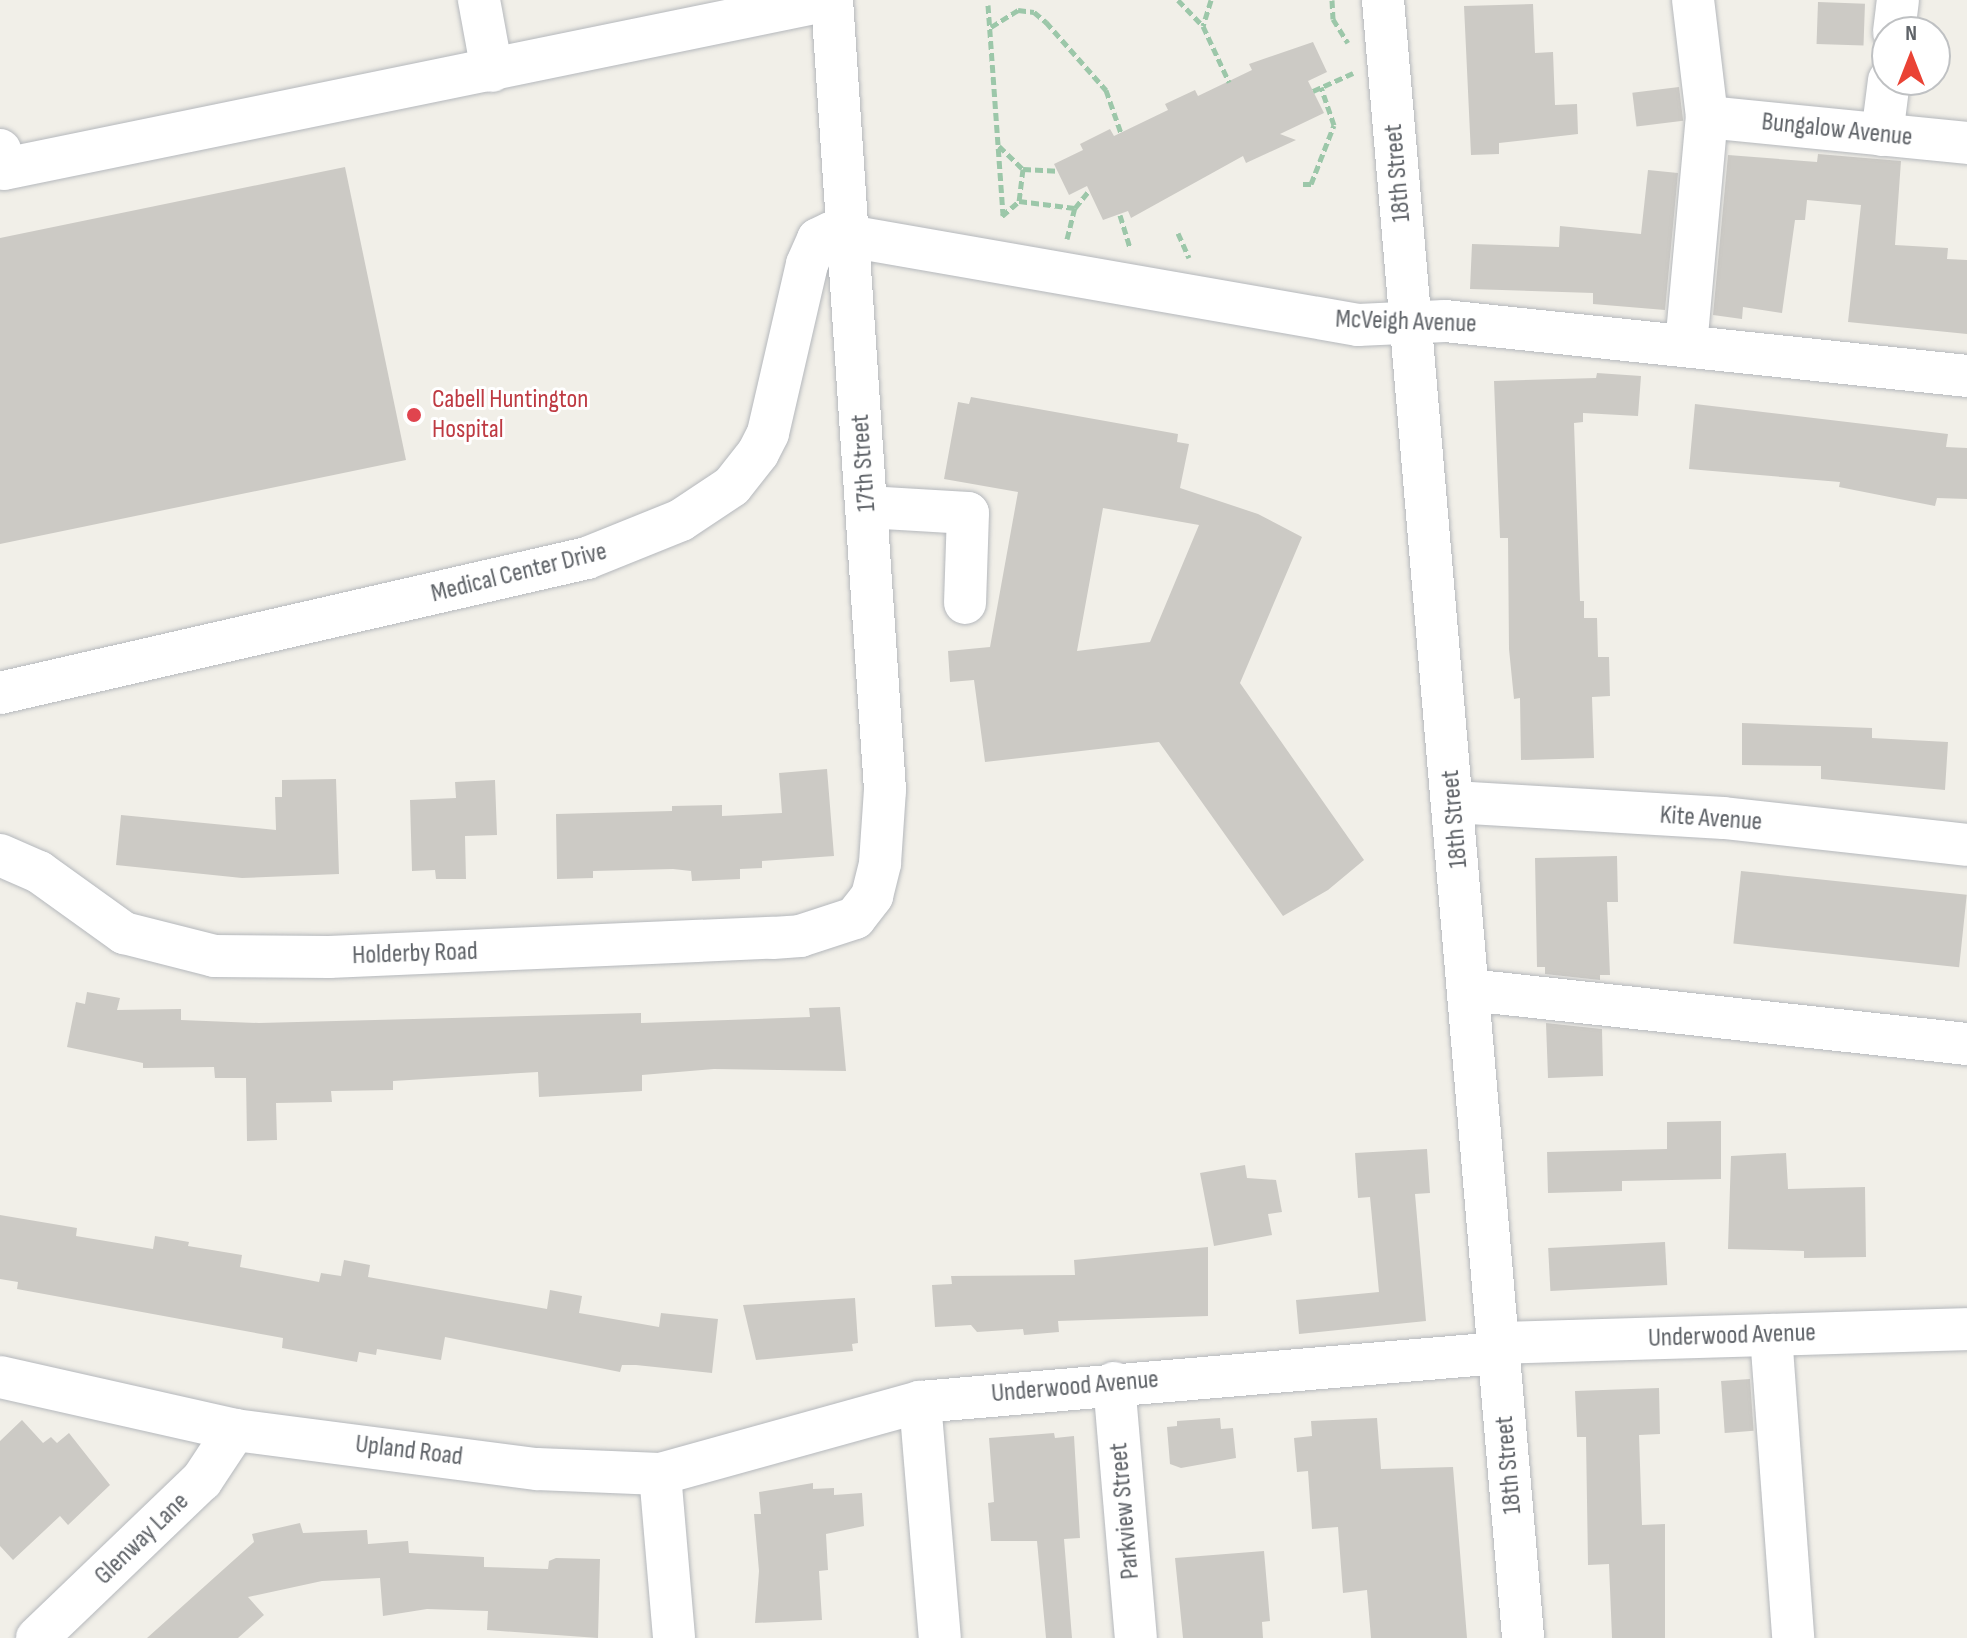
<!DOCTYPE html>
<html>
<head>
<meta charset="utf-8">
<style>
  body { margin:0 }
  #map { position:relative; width:1967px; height:1638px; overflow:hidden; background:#f1efe8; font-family:"Sofia Sans Condensed",sans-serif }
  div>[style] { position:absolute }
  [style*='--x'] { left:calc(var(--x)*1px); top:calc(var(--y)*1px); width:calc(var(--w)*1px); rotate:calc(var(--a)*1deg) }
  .building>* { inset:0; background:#cccac5; transform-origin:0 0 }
  .path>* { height:5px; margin-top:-2.5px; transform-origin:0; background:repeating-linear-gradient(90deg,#9cc7a9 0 8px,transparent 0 12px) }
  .roads { filter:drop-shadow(0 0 2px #b5b8bc) drop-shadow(0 0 2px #b5b8bc) }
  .minor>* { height:42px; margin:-21px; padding:0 21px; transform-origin:21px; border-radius:21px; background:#fff }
  .dots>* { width:22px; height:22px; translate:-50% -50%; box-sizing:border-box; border:4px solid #fff; border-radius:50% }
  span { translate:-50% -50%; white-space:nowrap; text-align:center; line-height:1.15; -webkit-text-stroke:6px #fff; paint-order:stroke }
  .street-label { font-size:26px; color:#5f6368 }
  .health-label { font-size:26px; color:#be3a42 }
  .left { translate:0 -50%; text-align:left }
  .north { position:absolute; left:1871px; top:16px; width:80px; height:80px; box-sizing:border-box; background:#fff; border:2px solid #bfc1c3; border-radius:50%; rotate:0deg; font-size:22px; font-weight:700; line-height:32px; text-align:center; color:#5f6368 }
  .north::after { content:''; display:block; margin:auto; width:28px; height:36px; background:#ea4335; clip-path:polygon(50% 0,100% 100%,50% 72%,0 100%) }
</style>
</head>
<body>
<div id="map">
  <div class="building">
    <div style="left:1818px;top:2px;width:47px;height:42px;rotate:2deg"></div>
    <div style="clip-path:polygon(1533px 4px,1535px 53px,1553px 52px,1555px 105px,1577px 104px,1578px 134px,1499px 143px,1499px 154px,1471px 155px,1464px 6px)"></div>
    <div style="clip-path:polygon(1313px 42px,1327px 72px,1308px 81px,1324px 113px,1280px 134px,1296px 140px,1246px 163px,1243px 156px,1131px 218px,1128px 211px,1103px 220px,1087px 186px,1069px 195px,1054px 164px,1083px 150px,1080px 144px,1110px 129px,1114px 136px,1168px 110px,1165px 104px,1195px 90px,1198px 96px,1252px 70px,1249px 64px)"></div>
    <div style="left:1679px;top:87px;width:34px;height:47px;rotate:83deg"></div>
    <div style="clip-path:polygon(1818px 154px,1901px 161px,1895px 245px,1948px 248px,1947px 259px,1967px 260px,1967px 334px,1848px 322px,1861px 205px,1807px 200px,1805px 220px,1795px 220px,1782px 313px,1743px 307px,1742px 319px,1713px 315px,1728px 155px,1817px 162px)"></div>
    <div style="clip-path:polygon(345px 167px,406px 460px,0 544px,0 238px)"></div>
    <div style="clip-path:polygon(1648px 170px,1678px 173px,1665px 310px,1593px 304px,1593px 293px,1470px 289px,1472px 244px,1559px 247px,1560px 226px,1641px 234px)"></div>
    <div style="clip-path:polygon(1597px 373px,1641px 376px,1638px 416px,1583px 413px,1583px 422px,1574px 423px,1580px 601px,1584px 601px,1584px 618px,1597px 618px,1598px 657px,1609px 657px,1610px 696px,1592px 697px,1594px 758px,1521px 760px,1520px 698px,1514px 699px,1509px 649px,1508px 538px,1500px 538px,1494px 381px,1596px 378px)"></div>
    <div style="clip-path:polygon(evenodd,971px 397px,1178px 434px,1177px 442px,1189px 444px,1180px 488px,1258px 514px,1302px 537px,1240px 683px,1364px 860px,1328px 890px,1283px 916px,1159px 742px,985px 762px,974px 680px,950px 682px,948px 651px,990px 647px,1018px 492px,944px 479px,958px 402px,969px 404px,971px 397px,1103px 508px,1199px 525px,1150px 642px,1077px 651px,1103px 508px)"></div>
    <div style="clip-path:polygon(1695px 404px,1948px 434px,1946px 447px,1967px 448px,1967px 499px,1937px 498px,1935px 506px,1839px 487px,1840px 482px,1689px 469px)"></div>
    <div style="clip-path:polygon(1742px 723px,1872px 728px,1872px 738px,1948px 742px,1945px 790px,1821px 779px,1821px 766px,1742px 765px)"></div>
    <div style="clip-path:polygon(827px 769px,834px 856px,762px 861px,762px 868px,740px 869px,740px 879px,692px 881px,691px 871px,673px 869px,593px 871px,593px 878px,557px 879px,556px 814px,672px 811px,672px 806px,722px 805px,722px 816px,782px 813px,779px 773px)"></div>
    <div style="clip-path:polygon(336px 779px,339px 874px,242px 878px,116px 865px,121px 815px,276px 830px,275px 797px,282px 797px,282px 780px)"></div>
    <div style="clip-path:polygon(495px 780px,497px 835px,465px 836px,466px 879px,436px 879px,435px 870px,412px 871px,410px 800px,456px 798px,455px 782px)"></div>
    <div style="clip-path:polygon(1617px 856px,1618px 902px,1607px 902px,1610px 975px,1600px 975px,1600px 980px,1545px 974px,1545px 967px,1537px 967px,1535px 858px)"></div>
    <div style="left:1741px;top:871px;width:227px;height:73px;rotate:6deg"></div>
    <div style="clip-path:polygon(87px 992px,120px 998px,117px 1010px,181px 1009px,181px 1020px,259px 1023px,641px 1013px,641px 1023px,810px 1017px,809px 1008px,840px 1007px,846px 1071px,714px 1069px,642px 1075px,642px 1091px,539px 1097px,538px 1072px,393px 1081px,393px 1090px,331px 1091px,332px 1102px,276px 1103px,277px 1140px,247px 1141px,246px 1078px,215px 1078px,214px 1067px,143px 1068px,143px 1063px,67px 1047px,76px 1002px,85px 1004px)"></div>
    <div style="clip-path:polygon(1546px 1023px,1602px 1029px,1603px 1076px,1548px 1078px)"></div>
    <div style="clip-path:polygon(1721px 1121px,1721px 1179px,1622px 1181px,1622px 1191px,1548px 1193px,1547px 1152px,1667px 1149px,1667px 1122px)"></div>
    <div style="clip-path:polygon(1427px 1149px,1430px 1193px,1415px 1194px,1426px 1321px,1299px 1334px,1296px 1300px,1379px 1292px,1370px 1197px,1358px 1198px,1355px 1153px)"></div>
    <div style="clip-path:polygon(1786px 1153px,1788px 1189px,1865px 1187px,1866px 1257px,1804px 1258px,1804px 1251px,1728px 1249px,1731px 1156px)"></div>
    <div style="clip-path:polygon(1245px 1165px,1247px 1178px,1276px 1180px,1282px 1212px,1268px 1214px,1272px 1235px,1214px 1246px,1200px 1173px)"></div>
    <div style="clip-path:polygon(0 1215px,77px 1228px,76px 1236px,153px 1249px,155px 1236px,189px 1242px,188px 1246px,242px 1255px,240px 1267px,319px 1282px,321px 1273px,341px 1276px,344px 1260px,370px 1265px,368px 1277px,547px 1309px,550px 1290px,582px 1296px,579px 1313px,659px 1327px,661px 1313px,718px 1319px,712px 1373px,636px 1365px,622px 1365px,620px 1372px,445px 1337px,441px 1360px,377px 1349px,376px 1355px,359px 1352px,357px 1362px,282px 1348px,283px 1338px,17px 1289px,18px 1282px,0 1279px)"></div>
    <div style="left:1665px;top:1242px;width:43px;height:117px;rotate:87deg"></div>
    <div style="clip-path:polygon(1208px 1247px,1208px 1316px,1058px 1321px,1059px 1332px,1024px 1335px,1023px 1329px,977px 1332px,971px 1325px,935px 1327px,932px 1285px,952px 1284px,951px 1276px,1075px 1275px,1074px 1260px)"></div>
    <div style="clip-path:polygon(855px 1298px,858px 1343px,852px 1344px,853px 1351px,756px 1360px,743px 1305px)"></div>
    <div style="left:1750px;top:1379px;width:52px;height:29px;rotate:86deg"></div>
    <div style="clip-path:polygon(1659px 1388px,1660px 1434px,1639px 1435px,1642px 1525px,1665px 1524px,1665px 1638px,1612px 1638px,1609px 1564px,1588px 1565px,1586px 1437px,1577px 1437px,1575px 1391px)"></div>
    <div style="clip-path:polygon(1220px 1418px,1221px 1429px,1233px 1428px,1236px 1458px,1181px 1468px,1170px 1464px,1167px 1427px,1177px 1426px,1177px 1421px)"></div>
    <div style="clip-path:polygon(1377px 1418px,1381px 1469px,1453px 1467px,1467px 1638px,1371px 1638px,1367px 1590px,1343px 1593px,1338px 1527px,1312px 1529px,1308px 1471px,1297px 1472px,1294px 1438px,1312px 1436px,1311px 1421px)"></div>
    <div style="clip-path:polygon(22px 1420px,43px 1443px,51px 1437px,57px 1443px,69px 1433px,110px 1485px,68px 1525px,60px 1516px,13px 1560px,0 1546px,0 1441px)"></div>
    <div style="clip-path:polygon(1054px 1433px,1055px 1438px,1074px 1436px,1080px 1538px,1064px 1539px,1072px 1638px,1046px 1638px,1037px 1541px,991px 1541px,988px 1503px,994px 1502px,989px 1438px)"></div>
    <div style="clip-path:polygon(813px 1483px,813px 1489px,834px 1488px,834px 1495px,862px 1493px,864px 1526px,826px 1534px,828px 1570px,819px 1571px,822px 1620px,755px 1623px,759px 1571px,754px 1514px,761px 1514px,759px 1492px)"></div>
    <div style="clip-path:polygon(300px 1523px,303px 1533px,367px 1530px,368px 1544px,408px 1541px,409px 1553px,484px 1557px,484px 1567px,548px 1569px,549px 1561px,556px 1558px,600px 1559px,598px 1638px,487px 1630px,488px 1611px,427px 1609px,383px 1616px,380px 1578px,322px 1581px,248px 1597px,264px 1615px,238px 1638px,147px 1638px,254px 1542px,252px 1534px)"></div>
    <div style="clip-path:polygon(1264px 1551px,1270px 1621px,1262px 1622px,1263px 1638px,1183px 1638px,1175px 1558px)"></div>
  </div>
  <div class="path">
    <div style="--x:1178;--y:0;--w:36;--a:46"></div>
    <div style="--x:1211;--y:0;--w:27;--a:107"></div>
    <div style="--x:1203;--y:26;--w:62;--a:65.1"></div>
    <div style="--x:1332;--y:0;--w:19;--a:87"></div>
    <div style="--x:1333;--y:19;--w:28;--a:58"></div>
    <div style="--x:988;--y:5;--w:211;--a:85.9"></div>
    <div style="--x:991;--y:27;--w:32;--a:-32"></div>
    <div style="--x:1018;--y:10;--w:16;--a:7"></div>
    <div style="--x:1034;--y:12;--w:16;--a:40"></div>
    <div style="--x:1046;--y:22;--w:91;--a:48.6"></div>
    <div style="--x:1106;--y:90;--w:46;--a:70.8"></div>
    <div style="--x:1313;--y:91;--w:44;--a:-24.2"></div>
    <div style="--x:999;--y:146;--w:33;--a:44"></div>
    <div style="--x:1023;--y:169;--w:32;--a:97"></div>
    <div style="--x:1023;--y:169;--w:34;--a:3"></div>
    <div style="--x:1303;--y:184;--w:8;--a:0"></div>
    <div style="--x:1311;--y:184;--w:63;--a:-68.7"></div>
    <div style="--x:1334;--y:125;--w:40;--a:-108.9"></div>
    <div style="--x:1120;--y:215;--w:34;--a:73"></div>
    <div style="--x:1002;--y:216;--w:23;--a:-41"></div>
    <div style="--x:1019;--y:201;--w:56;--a:7.1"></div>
    <div style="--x:1178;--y:233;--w:27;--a:66"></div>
    <div style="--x:1067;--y:239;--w:32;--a:-76"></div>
    <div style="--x:1075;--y:208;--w:22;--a:-51"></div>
  </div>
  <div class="roads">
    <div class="minor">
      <div style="--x:479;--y:0;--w:72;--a:79.6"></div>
      <div style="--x:1383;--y:0;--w:1644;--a:85.11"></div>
      <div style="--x:1894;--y:32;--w:32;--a:-83"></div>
      <div style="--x:1707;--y:117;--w:261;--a:5.7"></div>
      <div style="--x:1882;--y:135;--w:55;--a:-82.7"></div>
      <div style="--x:0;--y:150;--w:19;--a:78"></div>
      <div style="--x:4;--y:169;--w:842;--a:-11.58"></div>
      <div style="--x:1686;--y:346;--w:230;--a:-84.8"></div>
      <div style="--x:1707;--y:117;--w:118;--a:-96.8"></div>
      <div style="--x:867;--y:507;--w:101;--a:3.4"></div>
      <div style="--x:968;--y:513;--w:90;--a:91.9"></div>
      <div style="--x:0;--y:693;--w:602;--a:-12.95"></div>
      <div style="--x:587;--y:558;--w:101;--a:-22"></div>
      <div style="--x:681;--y:520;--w:61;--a:-33.7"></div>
      <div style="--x:732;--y:486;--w:42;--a:-51.8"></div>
      <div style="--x:758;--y:453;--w:22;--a:-63"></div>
      <div style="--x:768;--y:433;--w:173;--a:-77"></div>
      <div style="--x:807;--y:264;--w:27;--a:-66"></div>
      <div style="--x:818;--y:239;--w:14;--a:-25"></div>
      <div style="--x:831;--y:233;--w:535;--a:9.9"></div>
      <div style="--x:1358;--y:325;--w:87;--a:-2.6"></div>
      <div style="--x:1445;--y:321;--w:525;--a:6.01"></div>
      <div style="--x:1453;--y:802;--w:271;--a:3.4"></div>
      <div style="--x:1724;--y:818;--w:244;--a:6.3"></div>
      <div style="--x:0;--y:855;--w:43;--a:23.6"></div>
      <div style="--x:39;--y:872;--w:105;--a:35.7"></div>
      <div style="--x:124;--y:933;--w:93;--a:14.3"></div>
      <div style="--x:214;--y:956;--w:115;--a:0.5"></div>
      <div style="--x:329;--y:957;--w:444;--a:-2.5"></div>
      <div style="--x:773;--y:938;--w:27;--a:-4"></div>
      <div style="--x:800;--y:936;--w:58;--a:-18.1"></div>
      <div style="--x:855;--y:918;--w:28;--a:-52"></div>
      <div style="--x:872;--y:896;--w:34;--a:-76"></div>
      <div style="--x:880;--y:863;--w:73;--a:-86.1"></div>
      <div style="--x:885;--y:790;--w:792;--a:-93.84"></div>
      <div style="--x:1469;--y:990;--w:501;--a:6.19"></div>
      <div style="--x:1771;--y:1335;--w:304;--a:85.8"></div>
      <div style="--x:1498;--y:1343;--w:469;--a:-1.7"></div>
      <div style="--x:0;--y:1377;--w:241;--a:12.7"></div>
      <div style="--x:235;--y:1430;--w:305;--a:7.4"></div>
      <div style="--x:537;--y:1469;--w:123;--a:2.3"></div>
      <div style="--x:660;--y:1474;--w:270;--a:-15.5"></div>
      <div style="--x:920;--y:1402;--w:581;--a:-4.84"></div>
      <div style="--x:1114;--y:1383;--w:256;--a:85.1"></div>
      <div style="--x:920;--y:1402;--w:237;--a:85.2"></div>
      <div style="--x:660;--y:1474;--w:165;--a:85.1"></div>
      <div style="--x:37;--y:1638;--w:228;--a:-43.8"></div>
      <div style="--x:202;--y:1480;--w:60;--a:-56.6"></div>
    </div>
  </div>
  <div class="dots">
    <div style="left:414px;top:415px;background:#e0444e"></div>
  </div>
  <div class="street-label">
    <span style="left:1837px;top:130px;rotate:6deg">Bungalow Avenue</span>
    <span style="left:1398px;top:173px;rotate:-95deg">18th Street</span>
    <span style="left:1406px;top:322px;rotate:2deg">McVeigh Avenue</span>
    <span style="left:864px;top:463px;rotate:-94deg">17th Street</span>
    <span style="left:519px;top:573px;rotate:-14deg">Medical Center Drive</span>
    <span style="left:1455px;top:819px;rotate:-95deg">18th Street</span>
    <span style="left:1711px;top:819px;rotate:4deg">Kite Avenue</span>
    <span style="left:415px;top:954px;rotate:-2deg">Holderby Road</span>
    <span style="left:1732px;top:1336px;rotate:-2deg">Underwood Avenue</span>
    <span style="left:1075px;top:1387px;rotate:-5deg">Underwood Avenue</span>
    <span style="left:409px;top:1451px;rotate:7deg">Upland Road</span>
    <span style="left:1509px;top:1465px;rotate:-95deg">18th Street</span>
    <span style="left:1125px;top:1511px;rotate:-95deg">Parkview Street</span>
    <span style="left:142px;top:1539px;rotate:-44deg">Glenway Lane</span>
  </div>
  <div class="health-label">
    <span class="left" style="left:432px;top:415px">Cabell Huntington<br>Hospital</span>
  </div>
  <div class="north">N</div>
</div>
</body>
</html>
